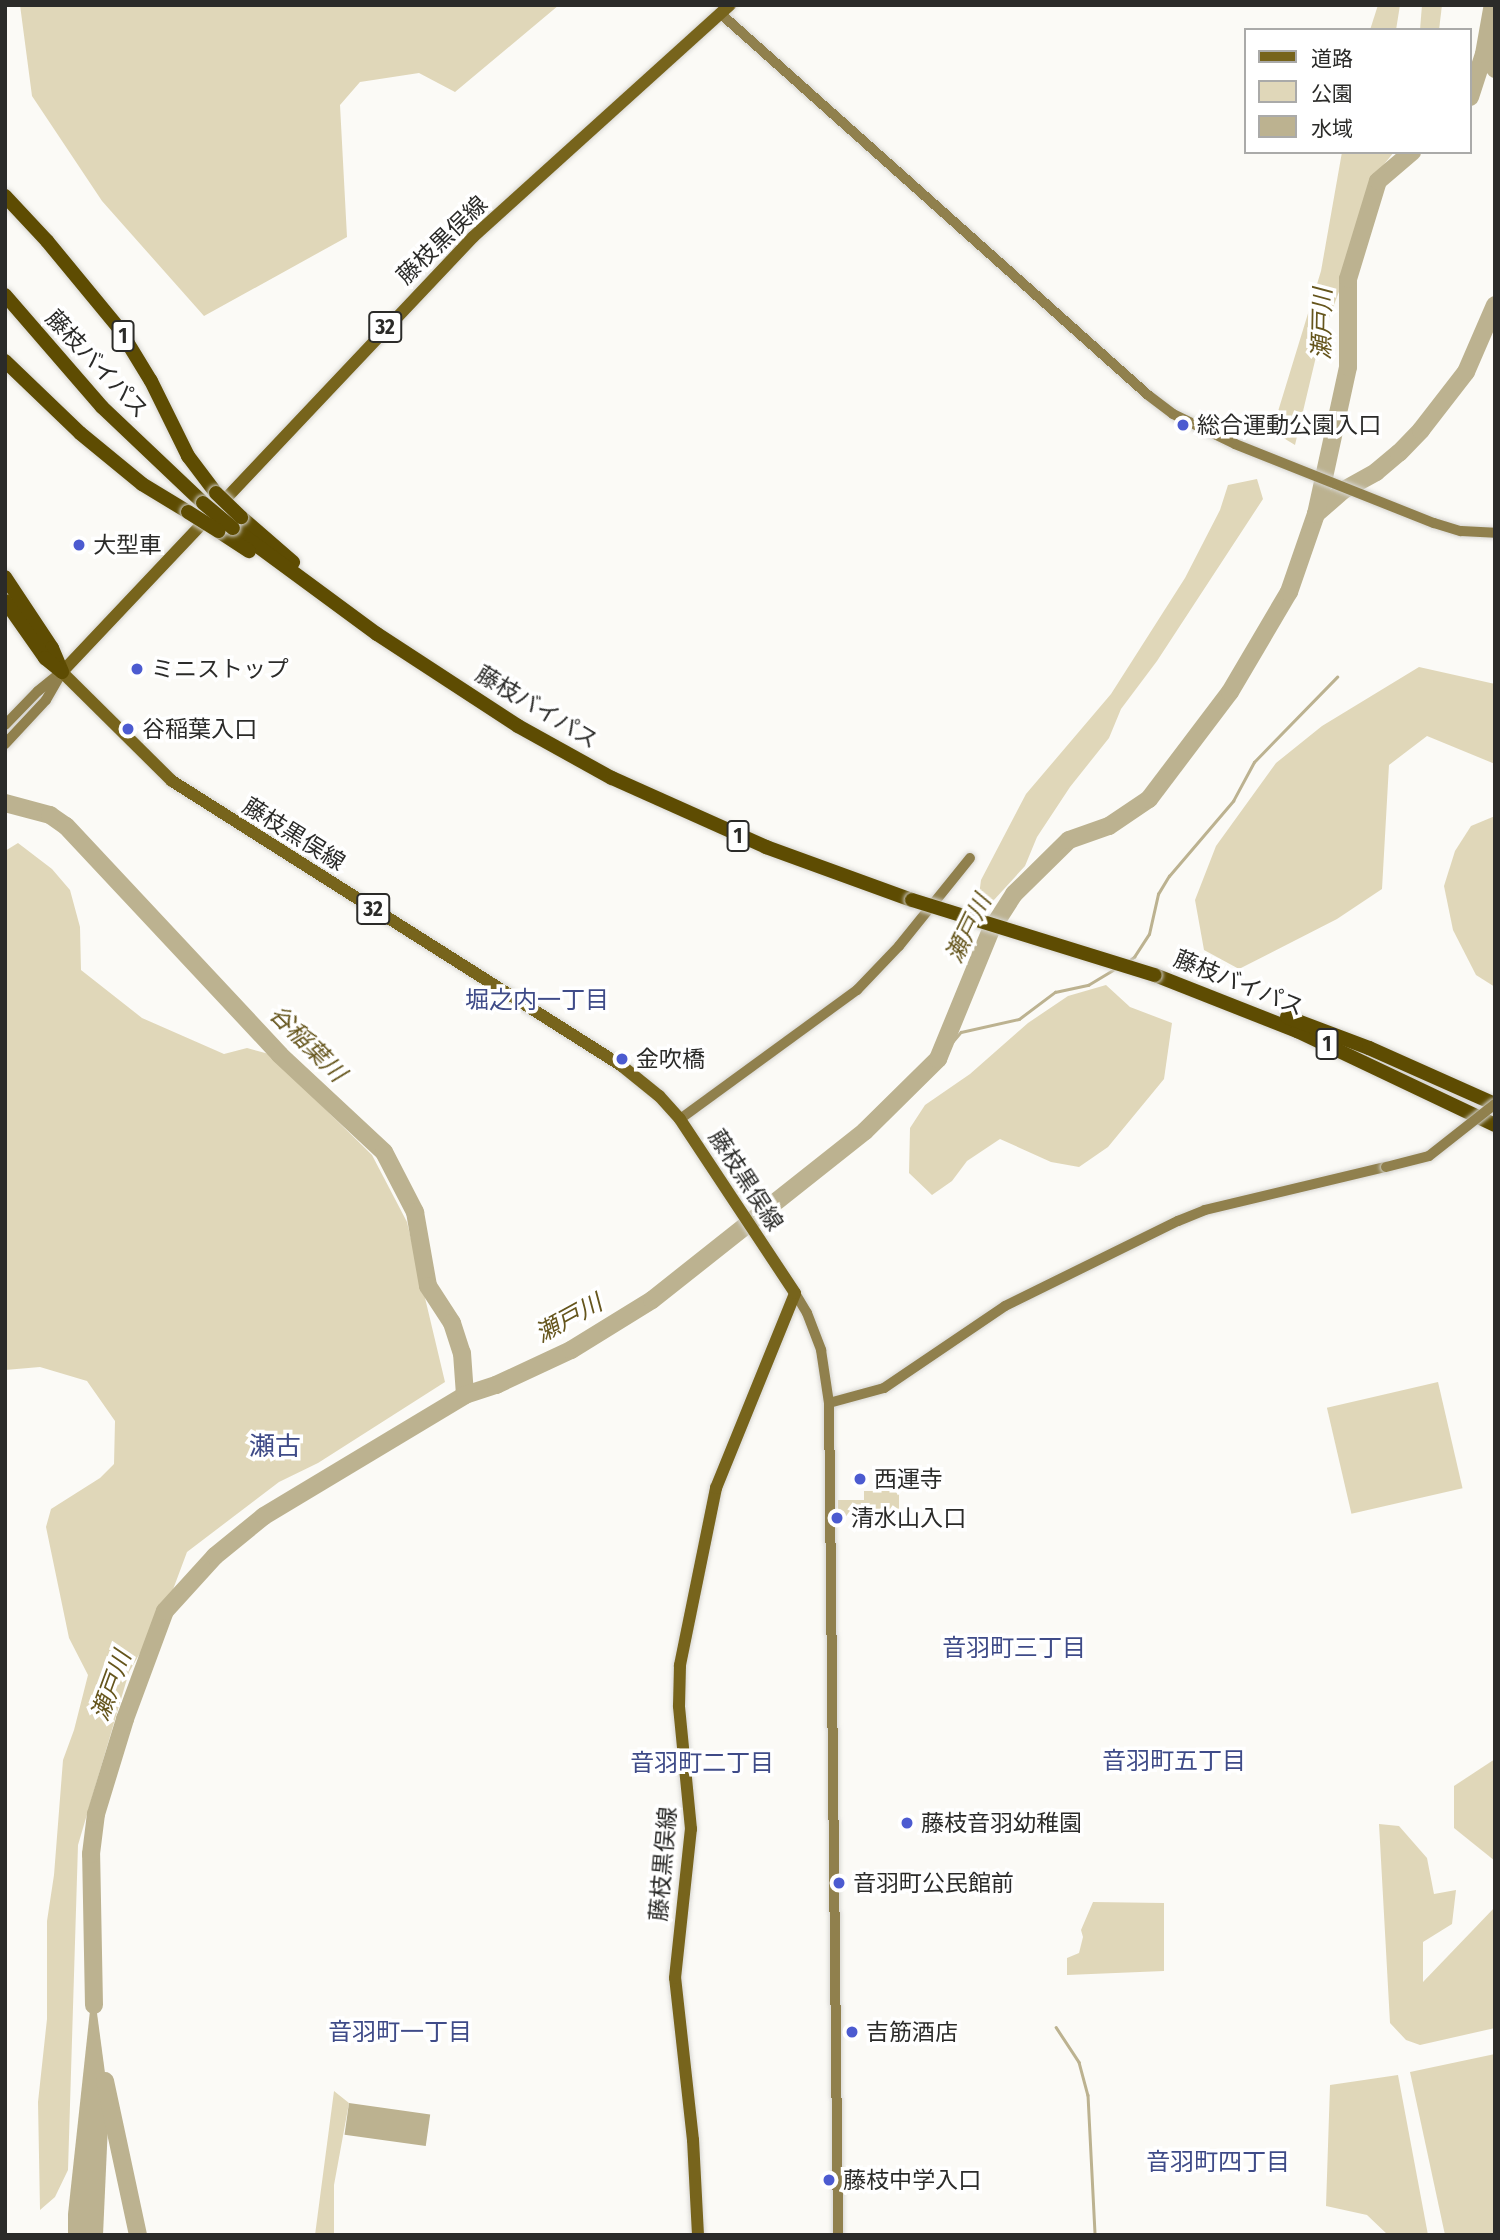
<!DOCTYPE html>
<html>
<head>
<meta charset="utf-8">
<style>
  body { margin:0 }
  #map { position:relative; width:1500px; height:2240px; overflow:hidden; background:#fbfaf6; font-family:"Fira Sans Condensed","Noto Sans JP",sans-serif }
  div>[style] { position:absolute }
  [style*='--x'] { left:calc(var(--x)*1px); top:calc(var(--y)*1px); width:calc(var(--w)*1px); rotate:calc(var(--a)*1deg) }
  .green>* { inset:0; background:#e0d7b9; transform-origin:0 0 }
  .water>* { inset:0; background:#bcb290; transform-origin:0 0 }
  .stream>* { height:2.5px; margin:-1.25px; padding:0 1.25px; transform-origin:1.25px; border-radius:1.25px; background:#bcb290 }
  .river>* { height:18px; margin:-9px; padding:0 9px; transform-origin:9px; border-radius:9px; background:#bcb290 }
  .roads { filter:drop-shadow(0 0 2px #d6d5d1) drop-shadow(0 0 2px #d6d5d1) }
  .secondary>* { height:10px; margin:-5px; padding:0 5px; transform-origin:5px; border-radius:5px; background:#90804d }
  .primary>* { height:12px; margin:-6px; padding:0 6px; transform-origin:6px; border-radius:6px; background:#77641c }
  .highway>* { height:14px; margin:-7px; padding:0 7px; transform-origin:7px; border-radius:7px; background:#5e4c02 }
  .bridges { filter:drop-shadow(0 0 2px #d6d5d1) drop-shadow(0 0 2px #d6d5d1) }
  .secondary-bridge>* { height:10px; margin:-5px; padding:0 5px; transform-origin:5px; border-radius:5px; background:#90804d }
  .highway-bridge>* { height:14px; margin:-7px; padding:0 7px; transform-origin:7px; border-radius:7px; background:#5e4c02 }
  .dots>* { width:19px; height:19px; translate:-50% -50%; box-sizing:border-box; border:4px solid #fff; border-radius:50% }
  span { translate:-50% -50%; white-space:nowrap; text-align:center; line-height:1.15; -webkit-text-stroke:7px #fff; paint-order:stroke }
  .shield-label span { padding:2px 5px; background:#fff; border:2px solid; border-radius:5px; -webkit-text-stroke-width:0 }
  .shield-label { font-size:21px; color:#2b2b29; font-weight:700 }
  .street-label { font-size:23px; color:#2b2b29 }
  .poi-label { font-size:23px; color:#2b2b29 }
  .left { translate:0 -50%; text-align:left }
  .water-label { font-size:24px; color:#65551c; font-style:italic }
  .neighbourhood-label { font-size:24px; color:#3f4b88 }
  .quarter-label { font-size:26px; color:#3f4b88 }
  .frame { position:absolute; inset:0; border:7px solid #2b2b29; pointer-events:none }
  .legend { position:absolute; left:1244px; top:28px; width:228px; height:126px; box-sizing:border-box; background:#fff; border:2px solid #aaaaa9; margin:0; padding:9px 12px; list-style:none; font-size:21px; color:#2b2b29 }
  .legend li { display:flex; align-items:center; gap:14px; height:35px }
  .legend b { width:35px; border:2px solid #aaaaa9 }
</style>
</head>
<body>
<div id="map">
  <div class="green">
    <div style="clip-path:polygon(20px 5px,559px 5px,455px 92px,419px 73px,360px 82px,340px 105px,347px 237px,204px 316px,102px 201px,32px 96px)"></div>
    <div style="clip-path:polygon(1378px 5px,1400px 5px,1396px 30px,1370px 30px)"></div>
    <div style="clip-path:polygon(1422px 5px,1442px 5px,1439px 30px,1420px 30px)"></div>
    <div style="clip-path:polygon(1342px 152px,1394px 152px,1369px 183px,1345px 276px,1319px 344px,1295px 445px,1272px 431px,1321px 271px)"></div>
    <div style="clip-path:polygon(1257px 479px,1263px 499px,1157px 661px,1121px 709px,1109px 738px,1070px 787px,1037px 837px,1025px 866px,993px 901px,978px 903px,981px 880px,1026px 794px,1111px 694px,1185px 578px,1220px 510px,1228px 485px)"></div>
    <div style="clip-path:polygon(1419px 667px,1495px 684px,1495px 764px,1427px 736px,1389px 765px,1382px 889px,1337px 919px,1239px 969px,1204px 950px,1195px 900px,1216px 846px,1276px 763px,1322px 726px)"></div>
    <div style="clip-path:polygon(1495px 816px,1495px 987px,1476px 975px,1453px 930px,1444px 886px,1455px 851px,1471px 826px)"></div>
    <div style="clip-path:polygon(18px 843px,52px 869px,70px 890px,80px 927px,81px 970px,142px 1018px,224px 1054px,247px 1048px,269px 1054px,372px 1155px,407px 1222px,445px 1382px,318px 1463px,279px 1482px,187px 1552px,165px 1611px,129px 1672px,78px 1845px,68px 2170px,55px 2197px,40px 2210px,38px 2102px,47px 2019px,47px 1921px,54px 1875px,63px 1760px,74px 1730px,88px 1675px,69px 1638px,46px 1527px,51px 1509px,100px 1478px,114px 1464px,115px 1421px,87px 1381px,40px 1367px,5px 1370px,5px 851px)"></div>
    <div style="clip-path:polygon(1106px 985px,1130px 1007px,1172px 1023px,1164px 1079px,1108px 1147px,1079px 1167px,1051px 1162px,1000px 1139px,967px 1161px,952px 1181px,932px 1195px,909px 1173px,910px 1128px,925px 1105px,970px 1074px,1028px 1023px,1068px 996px)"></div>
    <div style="left:1438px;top:1382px;width:109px;height:114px;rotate:77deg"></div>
    <div style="clip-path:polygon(864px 1491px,899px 1491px,899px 1516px,838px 1516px,838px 1500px,864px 1500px)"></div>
    <div style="clip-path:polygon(1495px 1759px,1495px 1861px,1454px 1828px,1454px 1786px)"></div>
    <div style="clip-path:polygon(1379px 1824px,1399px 1826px,1427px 1858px,1434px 1894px,1456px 1890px,1452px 1924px,1423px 1942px,1423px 1982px,1495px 1907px,1495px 2028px,1420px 2045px,1406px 2040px,1390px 2023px)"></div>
    <div style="clip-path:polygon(1093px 1902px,1164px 1903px,1164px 1971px,1067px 1975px,1067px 1958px,1079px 1953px,1083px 1937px,1081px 1930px)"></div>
    <div style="clip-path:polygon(1495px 2054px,1495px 2235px,1445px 2235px,1410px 2072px)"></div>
    <div style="clip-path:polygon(1398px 2075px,1428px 2235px,1388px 2235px,1367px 2215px,1326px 2206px,1330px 2085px)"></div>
    <div style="clip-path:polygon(334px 2091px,349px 2103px,334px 2185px,334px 2235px,315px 2235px)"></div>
  </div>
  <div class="water">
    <div style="clip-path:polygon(93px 1983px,109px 2103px,103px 2235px,68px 2235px,68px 2214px)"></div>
    <div style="left:349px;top:2103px;width:82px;height:32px;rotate:8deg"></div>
  </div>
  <div class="stream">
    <div style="--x:1127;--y:962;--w:9;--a:-36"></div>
    <div style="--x:1134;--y:957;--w:27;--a:-57"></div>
    <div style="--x:1149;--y:934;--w:41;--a:-77.3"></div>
    <div style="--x:1158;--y:894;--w:21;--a:-59"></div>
    <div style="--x:1169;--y:876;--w:99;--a:-49.5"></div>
    <div style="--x:1233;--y:801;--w:44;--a:-61.7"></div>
    <div style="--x:1254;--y:762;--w:119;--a:-45.7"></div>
    <div style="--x:938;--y:1059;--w:35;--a:-50"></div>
    <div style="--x:961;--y:1032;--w:59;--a:-12.6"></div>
    <div style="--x:1019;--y:1019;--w:45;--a:-36.9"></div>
    <div style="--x:1055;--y:992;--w:34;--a:-12"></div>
    <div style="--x:1088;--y:985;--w:31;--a:-31"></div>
    <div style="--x:1056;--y:2027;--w:42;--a:56.7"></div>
    <div style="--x:1079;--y:2062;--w:34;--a:75"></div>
    <div style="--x:1088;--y:2095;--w:140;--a:87.1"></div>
  </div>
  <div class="river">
    <div style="--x:1493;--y:38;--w:31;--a:86"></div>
    <div style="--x:1470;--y:97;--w:45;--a:-72"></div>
    <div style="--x:1484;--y:54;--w:46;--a:-79.9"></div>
    <div style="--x:1316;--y:514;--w:35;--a:-41"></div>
    <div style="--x:1342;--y:491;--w:39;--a:-29"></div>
    <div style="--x:1376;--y:472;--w:30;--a:-40"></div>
    <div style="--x:1399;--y:453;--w:32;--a:-46"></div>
    <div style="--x:1421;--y:430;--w:73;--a:-52.2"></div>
    <div style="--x:1466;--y:372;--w:73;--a:-66.6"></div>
    <div style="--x:5;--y:803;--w:47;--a:14.9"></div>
    <div style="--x:50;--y:815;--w:19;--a:35"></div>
    <div style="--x:66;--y:826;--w:313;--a:46.9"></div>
    <div style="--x:280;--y:1055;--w:142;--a:43"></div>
    <div style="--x:384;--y:1152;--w:68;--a:62.7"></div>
    <div style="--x:415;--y:1212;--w:75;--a:80"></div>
    <div style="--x:428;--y:1286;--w:44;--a:57"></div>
    <div style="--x:452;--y:1323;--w:32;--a:72"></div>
    <div style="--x:462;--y:1353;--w:42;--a:85.9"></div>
    <div style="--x:94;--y:2005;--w:151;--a:-91.1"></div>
    <div style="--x:91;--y:1854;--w:40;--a:-82.9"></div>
    <div style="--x:96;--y:1814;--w:99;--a:-73"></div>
    <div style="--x:125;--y:1719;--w:115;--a:-69.7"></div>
    <div style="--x:165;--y:1611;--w:74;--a:-47.7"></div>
    <div style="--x:215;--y:1556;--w:63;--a:-39.2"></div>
    <div style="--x:264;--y:1516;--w:235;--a:-31"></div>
    <div style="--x:465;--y:1395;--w:33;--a:-18"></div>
    <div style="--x:496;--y:1385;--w:83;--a:-25"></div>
    <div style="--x:571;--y:1350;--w:95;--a:-31.7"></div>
    <div style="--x:652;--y:1300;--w:272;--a:-38.4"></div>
    <div style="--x:865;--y:1131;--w:103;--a:-44.6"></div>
    <div style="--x:938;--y:1059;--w:139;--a:-67.7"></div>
    <div style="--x:991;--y:930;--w:43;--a:-57.4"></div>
    <div style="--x:1014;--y:894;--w:77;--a:-44.5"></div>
    <div style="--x:1069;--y:840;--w:42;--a:-19.3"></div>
    <div style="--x:1109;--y:826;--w:48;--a:-34"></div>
    <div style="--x:1149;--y:799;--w:134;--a:-52.9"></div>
    <div style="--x:1230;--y:692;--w:116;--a:-59.5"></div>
    <div style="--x:1289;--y:592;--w:83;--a:-70.9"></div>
    <div style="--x:1316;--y:514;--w:150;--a:-77.7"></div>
    <div style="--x:1348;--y:367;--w:88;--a:-90"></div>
    <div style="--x:1348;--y:279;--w:102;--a:-73"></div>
    <div style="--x:1378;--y:181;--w:45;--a:-40.5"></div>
    <div style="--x:105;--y:2081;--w:157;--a:77.9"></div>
  </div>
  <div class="roads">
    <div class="secondary">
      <div style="--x:721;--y:14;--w:572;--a:41.74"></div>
      <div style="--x:1148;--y:395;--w:31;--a:37"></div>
      <div style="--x:1173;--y:414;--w:69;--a:25.8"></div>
      <div style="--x:1235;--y:444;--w:214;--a:21.7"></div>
      <div style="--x:1434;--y:523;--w:28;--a:17"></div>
      <div style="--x:1461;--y:531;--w:34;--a:3"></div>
      <div style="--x:5;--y:725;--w:47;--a:-45.9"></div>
      <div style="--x:38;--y:691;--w:27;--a:-39"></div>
      <div style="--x:5;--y:744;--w:60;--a:-47"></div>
      <div style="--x:46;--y:700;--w:32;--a:-60"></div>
      <div style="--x:680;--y:1119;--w:219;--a:-36.1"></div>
      <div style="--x:857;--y:990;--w:61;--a:-46.3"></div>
      <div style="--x:899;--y:946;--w:113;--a:-51.1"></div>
      <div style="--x:795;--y:1293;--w:23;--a:59"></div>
      <div style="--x:807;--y:1313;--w:40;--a:69"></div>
      <div style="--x:821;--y:1350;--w:54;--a:81.4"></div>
      <div style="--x:829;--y:1403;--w:832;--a:89.38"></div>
      <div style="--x:829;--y:1403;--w:57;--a:-15.3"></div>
      <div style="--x:884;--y:1388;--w:146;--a:-34.1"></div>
      <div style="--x:1005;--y:1306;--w:193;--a:-26.2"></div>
      <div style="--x:1178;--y:1221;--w:29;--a:-22"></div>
      <div style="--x:1205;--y:1210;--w:186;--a:-13.4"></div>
    </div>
    <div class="primary">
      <div style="--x:698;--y:2235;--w:95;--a:-93"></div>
      <div style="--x:693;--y:2140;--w:163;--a:-96.3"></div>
      <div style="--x:675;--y:1978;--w:150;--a:-83.9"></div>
      <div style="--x:691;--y:1829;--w:124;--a:-95.6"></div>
      <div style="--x:679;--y:1706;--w:41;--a:-88.6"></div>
      <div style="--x:680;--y:1665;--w:181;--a:-78.5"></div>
      <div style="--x:716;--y:1488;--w:210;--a:-67.9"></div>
      <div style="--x:795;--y:1293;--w:209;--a:-123.5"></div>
      <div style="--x:680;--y:1119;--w:31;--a:-132"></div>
      <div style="--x:659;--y:1096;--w:48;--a:-141"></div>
      <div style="--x:622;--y:1066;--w:533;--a:-147.65"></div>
      <div style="--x:172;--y:781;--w:155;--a:-135.3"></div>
      <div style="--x:62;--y:672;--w:598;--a:-46.62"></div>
      <div style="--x:473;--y:237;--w:346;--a:-42.1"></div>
    </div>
    <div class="highway">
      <div style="--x:5;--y:196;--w:62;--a:47"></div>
      <div style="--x:47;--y:241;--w:112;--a:50.5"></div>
      <div style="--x:118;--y:327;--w:63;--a:58.6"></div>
      <div style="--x:151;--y:381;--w:84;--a:63.7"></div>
      <div style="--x:188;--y:456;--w:46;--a:52.9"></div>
      <div style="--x:5;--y:295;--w:148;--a:49.1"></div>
      <div style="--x:102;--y:407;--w:139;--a:43.5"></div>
      <div style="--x:5;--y:361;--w:104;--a:43.8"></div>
      <div style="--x:80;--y:433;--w:80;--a:39.4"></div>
      <div style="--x:142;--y:484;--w:54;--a:31.3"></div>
      <div style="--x:241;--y:517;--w:69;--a:40.9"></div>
      <div style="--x:233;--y:528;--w:179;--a:36.4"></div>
      <div style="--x:377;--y:634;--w:168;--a:33.1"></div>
      <div style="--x:518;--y:726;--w:107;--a:29"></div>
      <div style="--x:612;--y:778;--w:169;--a:24.1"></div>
      <div style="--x:766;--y:847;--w:155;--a:20"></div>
      <div style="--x:218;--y:531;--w:37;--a:33"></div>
      <div style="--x:5;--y:577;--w:85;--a:56.5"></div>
      <div style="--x:52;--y:648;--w:26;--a:67"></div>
      <div style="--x:5;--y:601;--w:70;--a:54.9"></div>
      <div style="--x:45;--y:658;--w:21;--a:39"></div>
      <div style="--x:1155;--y:975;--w:153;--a:21.5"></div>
      <div style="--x:1297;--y:1031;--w:219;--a:25.4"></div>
      <div style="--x:1287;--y:1017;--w:88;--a:20.7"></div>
      <div style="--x:1369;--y:1048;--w:138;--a:24"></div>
    </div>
  </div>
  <div class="bridges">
    <div class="secondary-bridge">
      <div style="--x:1386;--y:1167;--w:44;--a:-14.3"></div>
      <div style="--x:1429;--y:1156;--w:84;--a:-38.2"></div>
    </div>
    <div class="highway-bridge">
      <div style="--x:216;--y:493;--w:35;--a:44"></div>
      <div style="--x:203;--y:503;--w:39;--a:40"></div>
      <div style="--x:188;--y:512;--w:36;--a:32"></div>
      <div style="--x:912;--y:900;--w:254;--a:17.2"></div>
    </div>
  </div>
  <div class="dots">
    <div style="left:1183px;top:425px;background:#4c5bd0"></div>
    <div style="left:79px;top:545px;background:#4c5bd0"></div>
    <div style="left:137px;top:669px;background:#4c5bd0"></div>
    <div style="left:128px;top:729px;background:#4c5bd0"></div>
    <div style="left:622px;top:1059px;background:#4c5bd0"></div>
    <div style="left:860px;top:1479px;background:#4c5bd0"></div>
    <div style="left:837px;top:1518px;background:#4c5bd0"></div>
    <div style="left:907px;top:1823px;background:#4c5bd0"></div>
    <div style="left:839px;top:1883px;background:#4c5bd0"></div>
    <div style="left:852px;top:2032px;background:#4c5bd0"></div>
    <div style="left:829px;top:2180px;background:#4c5bd0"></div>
  </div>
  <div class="shield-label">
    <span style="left:385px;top:327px">32</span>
    <span style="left:123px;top:336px">1</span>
    <span style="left:738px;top:836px">1</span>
    <span style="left:373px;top:909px">32</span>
    <span style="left:1327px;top:1044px">1</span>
  </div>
  <div class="street-label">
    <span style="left:442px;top:240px;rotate:-44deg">藤枝黒俣線</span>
    <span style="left:97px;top:364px;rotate:47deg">藤枝バイパス</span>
    <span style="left:537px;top:707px;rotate:31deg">藤枝バイパス</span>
    <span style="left:294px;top:834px;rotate:32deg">藤枝黒俣線</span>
    <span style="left:1239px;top:983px;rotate:22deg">藤枝バイパス</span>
    <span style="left:746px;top:1180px;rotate:57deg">藤枝黒俣線</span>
    <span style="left:663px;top:1864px;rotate:-85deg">藤枝黒俣線</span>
  </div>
  <div class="poi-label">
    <span class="left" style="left:1197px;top:425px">総合運動公園入口</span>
    <span class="left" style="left:93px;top:545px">大型車</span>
    <span class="left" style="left:151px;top:669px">ミニストップ</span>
    <span class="left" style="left:142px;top:729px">谷稲葉入口</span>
    <span class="left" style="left:636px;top:1059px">金吹橋</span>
    <span class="left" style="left:874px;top:1479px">西運寺</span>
    <span class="left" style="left:851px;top:1518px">清水山入口</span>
    <span class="left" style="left:921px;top:1823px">藤枝音羽幼稚園</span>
    <span class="left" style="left:853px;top:1883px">音羽町公民館前</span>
    <span class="left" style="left:866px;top:2032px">吉筋酒店</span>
    <span class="left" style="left:843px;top:2180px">藤枝中学入口</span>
  </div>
  <div class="water-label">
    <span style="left:1323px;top:324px;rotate:-89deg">瀬戸川</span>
    <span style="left:969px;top:929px;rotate:-64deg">瀬戸川</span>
    <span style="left:307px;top:1044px;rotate:45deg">谷稲葉川</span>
    <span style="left:569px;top:1319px;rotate:-29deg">瀬戸川</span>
    <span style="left:112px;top:1686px;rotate:-70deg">瀬戸川</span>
  </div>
  <div class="neighbourhood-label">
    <span style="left:537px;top:1001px">堀之内一丁目</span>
    <span style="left:1014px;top:1649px">音羽町三丁目</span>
    <span style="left:1174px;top:1762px">音羽町五丁目</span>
    <span style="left:702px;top:1764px">音羽町二丁目</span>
    <span style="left:400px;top:2033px">音羽町一丁目</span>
    <span style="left:1218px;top:2163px">音羽町四丁目</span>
  </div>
  <div class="quarter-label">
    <span style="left:275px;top:1447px">瀬古</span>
  </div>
  <div class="frame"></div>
  <ul class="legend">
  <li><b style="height:9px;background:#77641c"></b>道路</li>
  <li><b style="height:19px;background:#e0d7b9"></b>公園</li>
  <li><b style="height:19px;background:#bcb290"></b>水域</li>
  </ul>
</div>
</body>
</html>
